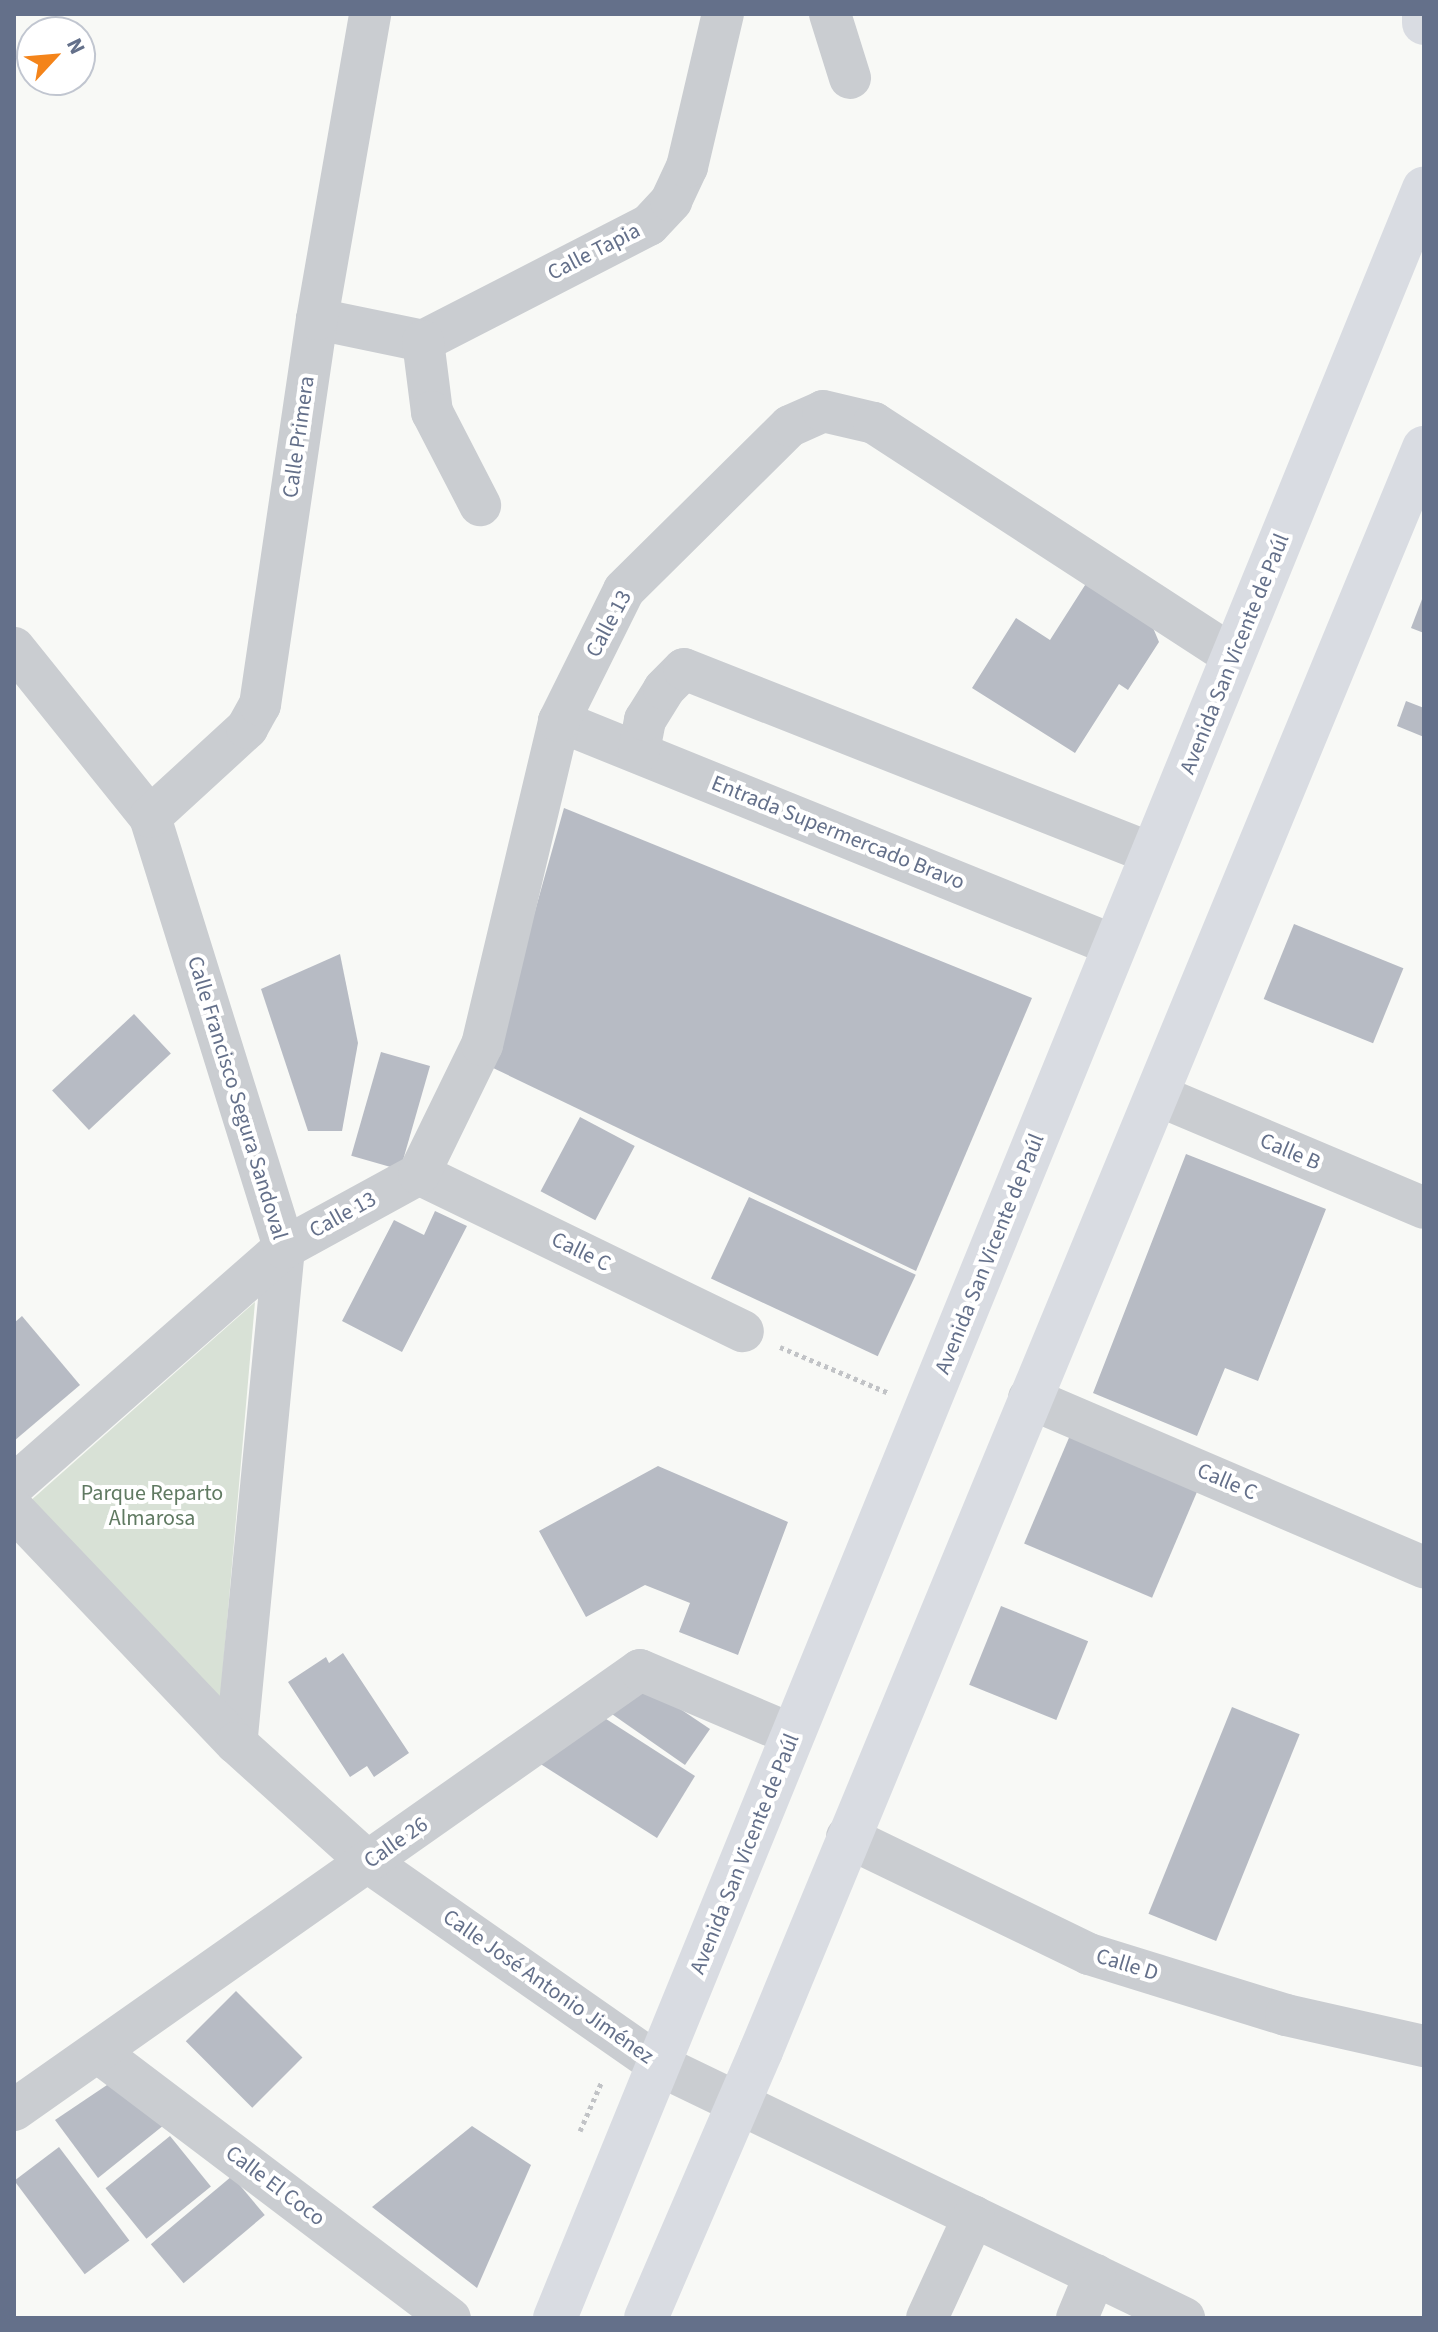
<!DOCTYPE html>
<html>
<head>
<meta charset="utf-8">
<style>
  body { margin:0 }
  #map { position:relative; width:1438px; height:2332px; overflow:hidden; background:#f8f9f6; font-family:"Source Sans 3",sans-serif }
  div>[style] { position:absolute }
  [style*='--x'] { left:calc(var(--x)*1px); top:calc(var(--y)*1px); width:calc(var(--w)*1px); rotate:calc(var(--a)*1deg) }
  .green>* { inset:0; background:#d8e1d6 }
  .building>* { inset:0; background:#b7bbc4; transform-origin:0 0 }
  .path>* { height:5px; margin-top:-2.5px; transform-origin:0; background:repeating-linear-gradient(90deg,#c1c3c6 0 4px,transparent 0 8px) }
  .minor>* { height:42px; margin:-21px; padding:0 21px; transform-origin:21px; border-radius:21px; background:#cacdd1 }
  .major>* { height:44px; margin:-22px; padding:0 22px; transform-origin:22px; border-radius:22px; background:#d9dce2 }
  span { translate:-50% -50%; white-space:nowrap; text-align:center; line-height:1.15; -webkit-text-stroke:8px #fff; paint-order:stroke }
  .street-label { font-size:22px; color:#64708a }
  .park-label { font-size:22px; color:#607a62 }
  .frame { position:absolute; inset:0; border:16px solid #64708a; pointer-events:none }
  .north { position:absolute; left:16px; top:16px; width:80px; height:80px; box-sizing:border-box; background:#fff; border:2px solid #c1c6d0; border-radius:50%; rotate:64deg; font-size:22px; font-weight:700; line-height:32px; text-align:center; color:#64708a }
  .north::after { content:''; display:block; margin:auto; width:28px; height:36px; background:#f4841a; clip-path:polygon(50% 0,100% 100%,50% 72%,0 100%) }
</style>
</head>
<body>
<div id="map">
  <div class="green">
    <div style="clip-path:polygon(255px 1302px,220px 1702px,29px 1502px)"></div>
  </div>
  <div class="building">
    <div style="clip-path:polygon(1087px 582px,1151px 623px,1159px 642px,1128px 690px,1119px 684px,1075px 753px,972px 688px,1016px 618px,1050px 640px)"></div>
    <div style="clip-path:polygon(1424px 594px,1424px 633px,1411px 628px)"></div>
    <div style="clip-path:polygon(1406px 701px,1424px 708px,1424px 737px,1397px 726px)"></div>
    <div style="clip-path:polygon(564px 808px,1032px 998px,916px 1271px,491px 1067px)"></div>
    <div style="left:1294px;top:924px;width:118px;height:81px;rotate:22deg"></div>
    <div style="clip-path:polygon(340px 954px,358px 1043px,342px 1131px,308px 1131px,261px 989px)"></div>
    <div style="left:134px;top:1014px;width:54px;height:112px;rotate:47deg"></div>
    <div style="left:381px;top:1052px;width:51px;height:108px;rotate:16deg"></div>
    <div style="left:580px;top:1117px;width:62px;height:84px;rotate:28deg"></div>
    <div style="clip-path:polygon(1186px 1154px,1326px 1209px,1258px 1381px,1225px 1368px,1197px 1436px,1093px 1393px)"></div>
    <div style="left:749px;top:1197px;width:184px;height:90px;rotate:25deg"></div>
    <div style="clip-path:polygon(435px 1211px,467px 1226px,402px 1352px,342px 1321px,394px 1220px,424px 1235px)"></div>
    <div style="clip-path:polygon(22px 1316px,80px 1385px,14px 1441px,14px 1323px)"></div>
    <div style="left:1071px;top:1433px;width:139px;height:120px;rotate:23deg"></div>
    <div style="clip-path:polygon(658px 1466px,788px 1522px,738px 1655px,679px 1632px,690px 1603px,645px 1585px,586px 1617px,539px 1531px)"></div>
    <div style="left:1001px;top:1606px;width:94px;height:85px;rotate:22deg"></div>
    <div style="clip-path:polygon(343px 1653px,409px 1753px,374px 1777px,367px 1766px,350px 1777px,288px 1682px,326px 1657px,329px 1663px)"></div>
    <div style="clip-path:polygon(649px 1688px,710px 1729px,685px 1765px,609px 1712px)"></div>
    <div style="left:1232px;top:1707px;width:73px;height:223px;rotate:22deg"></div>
    <div style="clip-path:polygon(603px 1717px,695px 1776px,657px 1838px,539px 1763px)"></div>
    <div style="left:236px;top:1991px;width:94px;height:71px;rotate:45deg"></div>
    <div style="clip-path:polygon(110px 2083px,164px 2125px,98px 2178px,55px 2120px)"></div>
    <div style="clip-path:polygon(472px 2126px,531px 2165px,477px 2288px,372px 2207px)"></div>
    <div style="left:170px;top:2136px;width:65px;height:83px;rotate:51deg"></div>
    <div style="left:59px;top:2147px;width:117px;height:56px;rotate:53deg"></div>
    <div style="left:232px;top:2176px;width:51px;height:106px;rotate:50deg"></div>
  </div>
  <div class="path">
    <div style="--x:780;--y:1347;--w:118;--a:22.9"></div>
    <div style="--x:580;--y:2131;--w:55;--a:-66.3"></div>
  </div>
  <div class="minor">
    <div style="--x:830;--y:14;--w:67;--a:72.6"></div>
    <div style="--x:317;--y:319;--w:108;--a:11.7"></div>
    <div style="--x:423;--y:341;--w:254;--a:-27.2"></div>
    <div style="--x:649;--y:225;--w:33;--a:-47"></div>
    <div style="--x:671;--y:201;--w:38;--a:-65"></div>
    <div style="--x:687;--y:167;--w:157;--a:-76.8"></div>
    <div style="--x:423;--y:341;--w:72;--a:82.8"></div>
    <div style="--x:432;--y:412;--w:105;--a:62.7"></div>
    <div style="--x:14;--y:648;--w:217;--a:51.2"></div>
    <div style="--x:150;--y:817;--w:451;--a:72.7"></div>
    <div style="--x:284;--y:1248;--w:497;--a:95.5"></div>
    <div style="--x:559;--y:721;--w:600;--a:22.03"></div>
    <div style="--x:639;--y:751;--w:32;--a:-79"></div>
    <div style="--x:645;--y:720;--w:36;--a:-58"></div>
    <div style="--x:664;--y:689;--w:28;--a:-45"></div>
    <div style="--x:684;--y:669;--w:504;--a:21.53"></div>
    <div style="--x:150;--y:817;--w:132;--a:-42.5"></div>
    <div style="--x:247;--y:728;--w:26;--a:-61"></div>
    <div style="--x:260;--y:705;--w:390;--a:-81.6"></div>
    <div style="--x:317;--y:319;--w:310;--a:-80.1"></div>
    <div style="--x:1157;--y:1095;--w:290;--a:22.9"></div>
    <div style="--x:419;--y:1174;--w:360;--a:25.9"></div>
    <div style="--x:1029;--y:1398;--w:430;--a:23.2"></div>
    <div style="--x:14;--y:1485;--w:359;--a:-41.3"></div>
    <div style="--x:284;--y:1248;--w:154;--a:-28.7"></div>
    <div style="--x:419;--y:1174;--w:144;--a:-64"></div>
    <div style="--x:482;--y:1045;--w:333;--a:-76.6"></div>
    <div style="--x:559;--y:721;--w:146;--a:-63.6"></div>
    <div style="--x:624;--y:590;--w:233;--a:-44.7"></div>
    <div style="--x:790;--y:426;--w:36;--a:-24"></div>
    <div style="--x:823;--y:411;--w:52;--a:13.2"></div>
    <div style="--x:874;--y:423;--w:428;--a:33"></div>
    <div style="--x:14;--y:1510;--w:322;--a:46.4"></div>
    <div style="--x:236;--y:1743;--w:178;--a:42"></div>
    <div style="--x:368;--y:1862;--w:355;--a:34.9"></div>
    <div style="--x:659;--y:2065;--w:583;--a:25.73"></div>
    <div style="--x:847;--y:1837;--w:269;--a:25.8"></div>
    <div style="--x:1089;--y:1954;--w:206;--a:17.2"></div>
    <div style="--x:1286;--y:2015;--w:141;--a:12.7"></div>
    <div style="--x:99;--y:2053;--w:440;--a:37.1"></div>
    <div style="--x:14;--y:2110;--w:765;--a:-35.1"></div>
    <div style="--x:640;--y:1670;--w:166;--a:23"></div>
    <div style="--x:927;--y:2318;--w:112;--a:-65.3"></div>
    <div style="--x:1077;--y:2318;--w:47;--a:-67.3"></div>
  </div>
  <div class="major">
    <div style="--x:1424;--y:14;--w:9;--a:90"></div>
    <div style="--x:555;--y:2318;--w:2300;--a:-67.8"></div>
    <div style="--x:646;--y:2318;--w:291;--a:-66.7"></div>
    <div style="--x:761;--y:2051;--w:1735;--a:-67.53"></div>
  </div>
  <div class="street-label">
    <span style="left:594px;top:252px;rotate:-27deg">Calle Tapia</span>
    <span style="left:299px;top:437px;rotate:-82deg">Calle Primera</span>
    <span style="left:609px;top:624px;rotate:-62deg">Calle 13</span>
    <span style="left:1235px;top:654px;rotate:-68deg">Avenida San Vicente de Paúl</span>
    <span style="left:838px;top:833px;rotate:22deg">Entrada Supermercado Bravo</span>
    <span style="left:237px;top:1098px;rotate:73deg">Calle Francisco Segura Sandoval</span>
    <span style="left:1290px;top:1152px;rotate:23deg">Calle B</span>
    <span style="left:343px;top:1215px;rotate:-29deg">Calle 13</span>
    <span style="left:581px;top:1252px;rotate:26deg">Calle C</span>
    <span style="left:990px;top:1254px;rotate:-68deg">Avenida San Vicente de Paúl</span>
    <span style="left:1227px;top:1482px;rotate:23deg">Calle C</span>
    <span style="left:396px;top:1843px;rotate:-35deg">Calle 26</span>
    <span style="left:745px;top:1854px;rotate:-68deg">Avenida San Vicente de Paúl</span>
    <span style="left:1127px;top:1965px;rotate:17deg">Calle D</span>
    <span style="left:548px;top:1987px;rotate:35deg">Calle José Antonio Jiménez</span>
    <span style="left:275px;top:2186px;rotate:37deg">Calle El Coco</span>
  </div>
  <div class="park-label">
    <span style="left:152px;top:1506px">Parque Reparto<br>Almarosa</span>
  </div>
  <div class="frame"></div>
  <div class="north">N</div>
</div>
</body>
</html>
